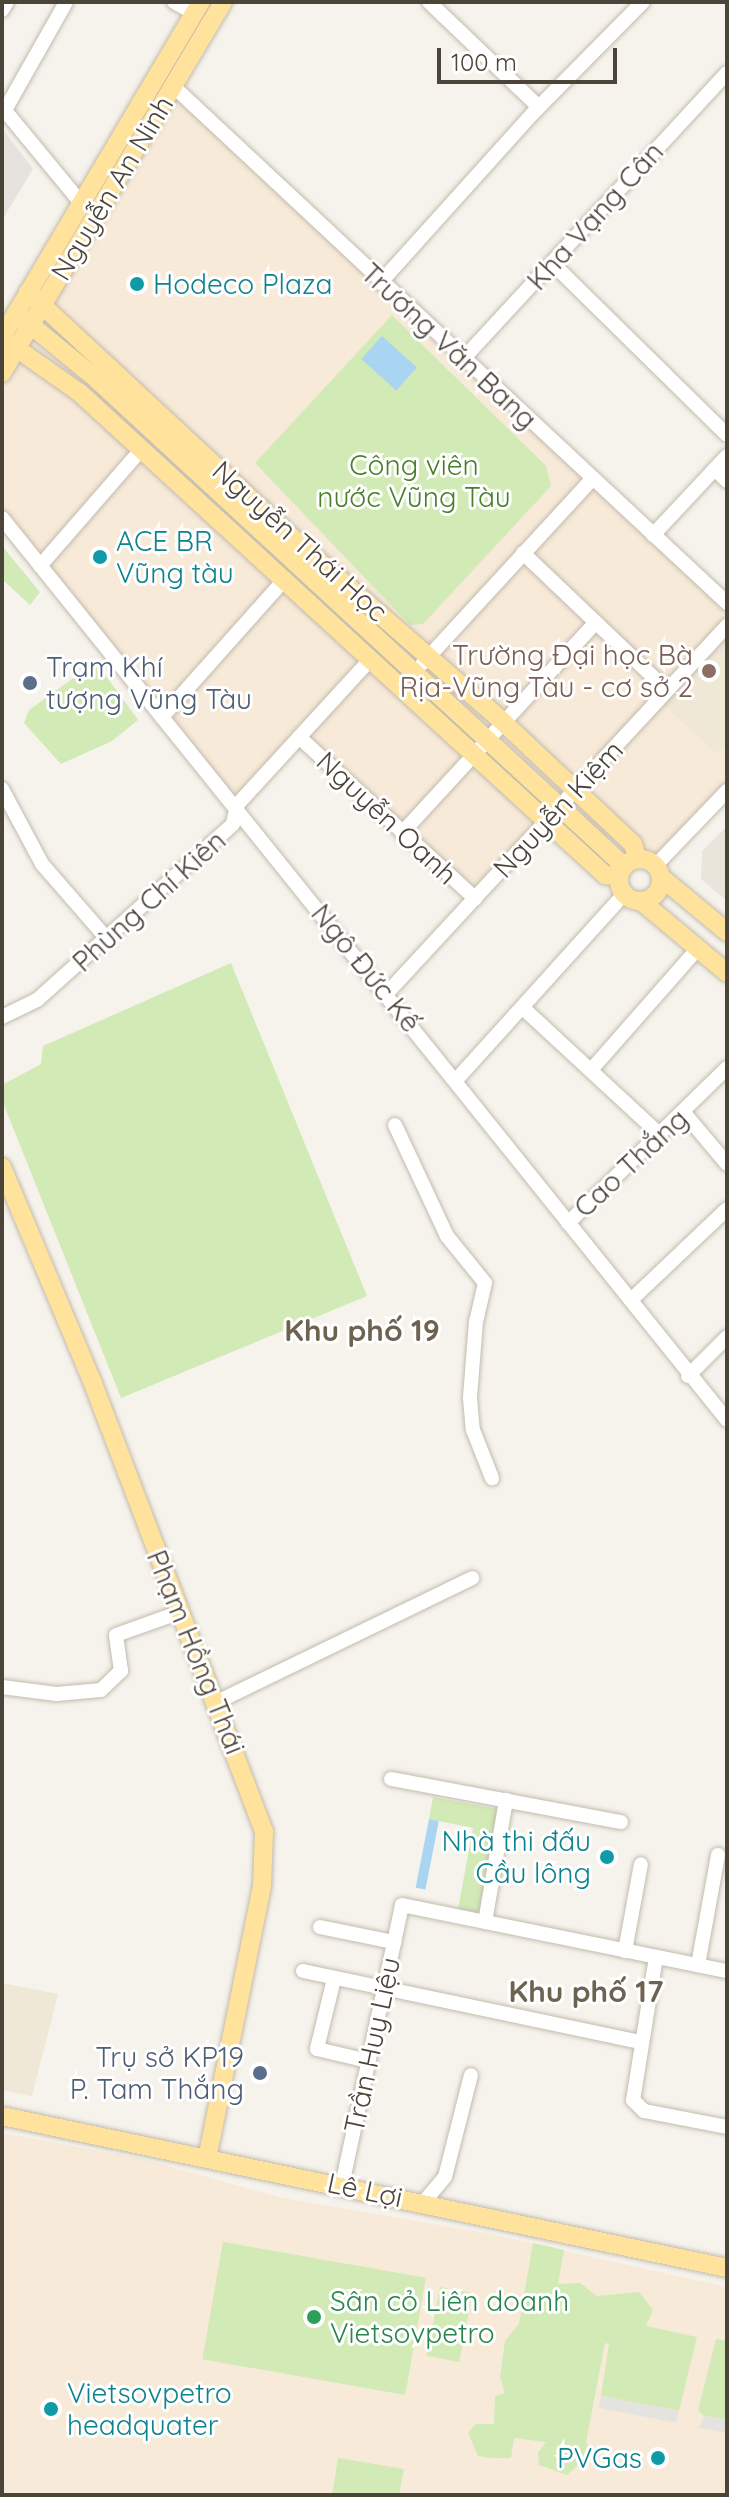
<!DOCTYPE html>
<html>
<head>
<meta charset="utf-8">
<style>
  body { margin:0 }
  #map { position:relative; width:729px; height:2497px; overflow:hidden; background:#f6f3ec; font-family:Quicksand,sans-serif }
  div>[style] { position:absolute }
  [style*='--x'] { left:calc(var(--x)*1px); top:calc(var(--y)*1px); width:calc(var(--w)*1px); rotate:calc(var(--a)*1deg) }
  .residential>* { inset:0; background:#eae5da }
  .commercial>* { inset:0; background:#f7ead8 }
  .industrial>* { inset:0; background:#e6e2dd }
  .education>* { inset:0; background:#efe8d6 }
  .green>* { inset:0; background:#d2eab5; transform-origin:0 0 }
  .parking>* { inset:0; background:#e5e3e0; transform-origin:0 0 }
  .water>* { inset:0; background:#a9d4f2; transform-origin:0 0 }
  .roads { filter:drop-shadow(0 0 2px #c2bbae) drop-shadow(0 0 2px #c2bbae) }
  .minor>* { height:14px; margin:-7px; padding:0 7px; transform-origin:7px; border-radius:7px; background:#fff }
  .major>* { height:18px; margin:-9px; padding:0 9px; transform-origin:9px; border-radius:9px; background:#ffe39c }
  .major>.ring { margin:-9px; padding:0; box-sizing:content-box; background:none; border:18px solid #ffe39c; border-radius:50% }
  .dots>* { width:22px; height:22px; translate:-50% -50%; box-sizing:border-box; border:4px solid #fff; border-radius:50% }
  span { translate:-50% -50%; white-space:nowrap; text-align:center; line-height:1.15; -webkit-text-stroke:6px #fff; paint-order:stroke }
  .street-label { font-size:28px; color:#4b4439 }
  .culture-label { font-size:28px; color:#0d838f }
  .left { translate:0 -50%; text-align:left }
  .right { translate:-100% -50%; text-align:right }
  .park-label { font-size:28px; color:#4a7f2a }
  .education-label { font-size:28px; color:#785e54 }
  .service-label { font-size:28px; color:#4e5e75 }
  .leisure-label { font-size:28px; color:#27864d }
  .neighbourhood-label { font-size:30px; color:#6e6250; font-weight:700 }
  .frame { position:absolute; inset:0; border:4px solid #4b4439; pointer-events:none }
  .scale { position:absolute; left:437px; top:48px; width:180px; height:36px; box-sizing:border-box; border:4px solid #4b4439; border-top:0; padding-left:10px; font-size:24px; line-height:28px; white-space:nowrap; color:#4b4439; -webkit-text-stroke:6px #fff; paint-order:stroke }
</style>
</head>
<body>
<div id="map">
  <div class="residential">
    <div style="clip-path:polygon(727px 826px,727px 901px,701px 879px,702px 851px)"></div>
  </div>
  <div class="commercial">
    <div style="clip-path:polygon(173px 86px,727px 603px,727px 791px,656px 865px,633px 844px,547px 821px,475px 898px,300px 737px,237px 805px,2px 516px,2px 373px)"></div>
    <div style="clip-path:polygon(2px 2133px,143px 2159px,278px 2197px,485px 2233px,727px 2287px,727px 2495px,2px 2495px)"></div>
  </div>
  <div class="industrial">
    <div style="clip-path:polygon(2px 128px,33px 169px,2px 220px)"></div>
  </div>
  <div class="education">
    <div style="clip-path:polygon(727px 638px,727px 744px,718px 754px,662px 704px,720px 639px)"></div>
    <div style="clip-path:polygon(2px 1983px,58px 1994px,32px 2096px,2px 2090px)"></div>
  </div>
  <div class="green">
    <div style="clip-path:polygon(392px 315px,546px 466px,551px 486px,423px 624px,410px 625px,255px 463px)"></div>
    <div style="clip-path:polygon(2px 546px,40px 592px,30px 605px,2px 579px)"></div>
    <div style="clip-path:polygon(96px 662px,138px 720px,112px 741px,61px 764px,24px 723px,29px 710px)"></div>
    <div style="clip-path:polygon(231px 963px,367px 1296px,121px 1398px,2px 1100px,2px 1085px,41px 1064px,43px 1046px)"></div>
    <div style="clip-path:polygon(433px 1797px,498px 1809px,481px 1914px,458px 1909px,473px 1828px,429px 1819px)"></div>
    <div style="left:223px;top:2242px;width:206px;height:119px;rotate:10deg"></div>
    <div style="clip-path:polygon(533px 2243px,564px 2250px,558px 2284px,580px 2283px,597px 2296px,639px 2292px,653px 2310px,646px 2326px,697px 2337px,679px 2411px,601px 2396px,609px 2344px,605px 2343px,586px 2442px,592px 2452px,567px 2475px,539px 2465px,538px 2453px,546px 2442px,514px 2438px,511px 2458px,493px 2458px,478px 2456px,468px 2433px,476px 2424px,494px 2424px,495px 2396px,505px 2393px,500px 2377px,505px 2341px,519px 2324px)"></div>
    <div style="left:440px;top:2287px;width:33px;height:70px;rotate:11deg"></div>
    <div style="clip-path:polygon(716px 2339px,727px 2341px,727px 2420px,704px 2416px,698px 2410px)"></div>
    <div style="clip-path:polygon(338px 2458px,404px 2469px,399px 2495px,332px 2495px)"></div>
  </div>
  <div class="parking">
    <div style="left:601px;top:2396px;width:79px;height:12px;rotate:11deg"></div>
    <div style="clip-path:polygon(704px 2416px,727px 2420px,727px 2433px,699px 2428px)"></div>
  </div>
  <div class="water">
    <div style="left:382px;top:336px;width:47px;height:31px;rotate:42deg"></div>
    <div style="left:429px;top:1819px;width:10px;height:70px;rotate:11deg"></div>
  </div>
  <div class="roads">
    <div class="minor">
      <div style="--x:174;--y:2;--w:23;--a:29"></div>
      <div style="--x:429;--y:2;--w:152;--a:43.7"></div>
      <div style="--x:2;--y:10;--w:9;--a:-58"></div>
      <div style="--x:173;--y:86;--w:758;--a:43.02"></div>
      <div style="--x:2;--y:107;--w:124;--a:50.5"></div>
      <div style="--x:5;--y:110;--w:124;--a:-60.5"></div>
      <div style="--x:552;--y:263;--w:245;--a:44.5"></div>
      <div style="--x:380;--y:283;--w:232;--a:-48"></div>
      <div style="--x:535;--y:111;--w:153;--a:-45.3"></div>
      <div style="--x:463;--y:359;--w:389;--a:-47.3"></div>
      <div style="--x:715;--y:469;--w:17;--a:45"></div>
      <div style="--x:2;--y:518;--w:1157;--a:51.21"></div>
      <div style="--x:653;--y:535;--w:108;--a:-46.9"></div>
      <div style="--x:523;--y:553;--w:199;--a:43.6"></div>
      <div style="--x:40;--y:566;--w:154;--a:-49"></div>
      <div style="--x:423;--y:663;--w:251;--a:-47.4"></div>
      <div style="--x:162;--y:717;--w:182;--a:-48.3"></div>
      <div style="--x:299;--y:737;--w:239;--a:42.5"></div>
      <div style="--x:2;--y:789;--w:85;--a:61.9"></div>
      <div style="--x:42;--y:864;--w:101;--a:49"></div>
      <div style="--x:402;--y:833;--w:285;--a:-47.4"></div>
      <div style="--x:656;--y:865;--w:103;--a:-46.2"></div>
      <div style="--x:388;--y:992;--w:499;--a:-47.2"></div>
      <div style="--x:523;--y:1008;--w:188;--a:42.8"></div>
      <div style="--x:2;--y:1017;--w:39;--a:-26"></div>
      <div style="--x:37;--y:1000;--w:263;--a:-41.9"></div>
      <div style="--x:233;--y:824;--w:19;--a:-78"></div>
      <div style="--x:237;--y:805;--w:198;--a:-47.5"></div>
      <div style="--x:591;--y:1070;--w:162;--a:-48.7"></div>
      <div style="--x:457;--y:1079;--w:249;--a:-47.9"></div>
      <div style="--x:685;--y:1114;--w:65;--a:50"></div>
      <div style="--x:395;--y:1125;--w:123;--a:64.9"></div>
      <div style="--x:447;--y:1236;--w:60;--a:51"></div>
      <div style="--x:485;--y:1283;--w:39;--a:103"></div>
      <div style="--x:476;--y:1321;--w:77;--a:94.5"></div>
      <div style="--x:470;--y:1398;--w:32;--a:85"></div>
      <div style="--x:473;--y:1430;--w:52;--a:68.4"></div>
      <div style="--x:568;--y:1223;--w:222;--a:-44.3"></div>
      <div style="--x:631;--y:1300;--w:132;--a:-43.5"></div>
      <div style="--x:688;--y:1376;--w:55;--a:-45"></div>
      <div style="--x:2;--y:1687;--w:55;--a:7.3"></div>
      <div style="--x:57;--y:1694;--w:44;--a:-5.2"></div>
      <div style="--x:101;--y:1690;--w:28;--a:-44"></div>
      <div style="--x:121;--y:1671;--w:36;--a:-98"></div>
      <div style="--x:116;--y:1635;--w:66;--a:-19.5"></div>
      <div style="--x:215;--y:1703;--w:286;--a:-25.9"></div>
      <div style="--x:391;--y:1779;--w:234;--a:10.6"></div>
      <div style="--x:485;--y:1922;--w:124;--a:-80.2"></div>
      <div style="--x:320;--y:1927;--w:76;--a:11.5"></div>
      <div style="--x:625;--y:1951;--w:88;--a:-79.6"></div>
      <div style="--x:656;--y:1957;--w:145;--a:99.1"></div>
      <div style="--x:633;--y:2100;--w:16;--a:45"></div>
      <div style="--x:644;--y:2111;--w:85;--a:10.9"></div>
      <div style="--x:698;--y:1965;--w:112;--a:-79.7"></div>
      <div style="--x:303;--y:1971;--w:345;--a:11.9"></div>
      <div style="--x:334;--y:1979;--w:72;--a:103.7"></div>
      <div style="--x:317;--y:2049;--w:52;--a:13.2"></div>
      <div style="--x:342;--y:2185;--w:286;--a:-77.9"></div>
      <div style="--x:402;--y:1905;--w:332;--a:11.5"></div>
      <div style="--x:423;--y:2203;--w:34;--a:-50"></div>
      <div style="--x:445;--y:2177;--w:105;--a:-75.7"></div>
    </div>
    <div class="major">
      <div style="--x:28;--y:292;--w:369;--a:42.9"></div>
      <div style="--x:298;--y:543;--w:274;--a:41.1"></div>
      <div style="--x:504;--y:723;--w:177;--a:43.2"></div>
      <div style="--x:633;--y:844;--w:15;--a:74"></div>
      <div style="--x:16;--y:313;--w:99;--a:39.3"></div>
      <div style="--x:93;--y:376;--w:723;--a:42.7"></div>
      <div style="--x:2;--y:337;--w:390;--a:-59.3"></div>
      <div style="--x:2;--y:338;--w:95;--a:35.2"></div>
      <div style="--x:80;--y:393;--w:713;--a:42.55"></div>
      <div style="--x:605;--y:875;--w:14;--a:4"></div>
      <div style="--x:2;--y:373;--w:432;--a:-59.2"></div>
      <div class="ring" style="left:619px;top:859px;width:24px;height:24px"></div>
      <div style="--x:662;--y:878;--w:85;--a:39.7"></div>
      <div style="--x:641;--y:901;--w:112;--a:39.9"></div>
      <div style="--x:2;--y:1167;--w:232;--a:67.2"></div>
      <div style="--x:92;--y:1381;--w:483;--a:69.1"></div>
      <div style="--x:264;--y:1832;--w:54;--a:92.1"></div>
      <div style="--x:262;--y:1886;--w:274;--a:101.4"></div>
      <div style="--x:2;--y:2116;--w:741;--a:11.84"></div>
    </div>
  </div>
  <div class="dots">
    <div style="left:137px;top:284px;background:#0f9aa8"></div>
    <div style="left:100px;top:557px;background:#0f9aa8"></div>
    <div style="left:709px;top:671px;background:#8d6e63"></div>
    <div style="left:30px;top:683px;background:#5c6f8a"></div>
    <div style="left:607px;top:1857px;background:#0f9aa8"></div>
    <div style="left:260px;top:2073px;background:#5c6f8a"></div>
    <div style="left:314px;top:2317px;background:#2e9e5b"></div>
    <div style="left:51px;top:2409px;background:#0f9aa8"></div>
    <div style="left:658px;top:2458px;background:#0f9aa8"></div>
  </div>
  <div class="street-label">
    <span style="left:112px;top:188px;rotate:-59deg">Nguyễn An Ninh</span>
    <span style="left:595px;top:216px;rotate:-48deg">Kha Vạng Cân</span>
    <span style="left:449px;top:346px;rotate:43deg">Trương Văn Bang</span>
    <span style="left:300px;top:541px;rotate:42deg">Nguyễn Thái Học</span>
    <span style="left:558px;top:809px;rotate:-47deg">Nguyễn Kiệm</span>
    <span style="left:387px;top:818px;rotate:43deg">Nguyễn Oanh</span>
    <span style="left:149px;top:901px;rotate:-42deg">Phùng Chí Kiên</span>
    <span style="left:366px;top:968px;rotate:51deg">Ngô Đức Kế</span>
    <span style="left:631px;top:1163px;rotate:-43deg">Cao Thắng</span>
    <span style="left:196px;top:1652px;rotate:68deg">Phạm Hồng Thái</span>
    <span style="left:372px;top:2045px;rotate:-78deg">Trần Huy Liệu</span>
    <span style="left:365px;top:2190px;rotate:12deg">Lê Lợi</span>
  </div>
  <div class="culture-label">
    <span class="left" style="left:153px;top:284px">Hodeco Plaza</span>
    <span class="left" style="left:116px;top:557px">ACE BR<br>Vũng tàu</span>
    <span class="right" style="left:591px;top:1857px">Nhà thi đấu<br>Cầu lông</span>
    <span class="left" style="left:67px;top:2409px">Vietsovpetro<br>headquater</span>
    <span class="right" style="left:642px;top:2458px">PVGas</span>
  </div>
  <div class="park-label">
    <span style="left:414px;top:481px">Công viên<br>nước Vũng Tàu</span>
  </div>
  <div class="education-label">
    <span class="right" style="left:693px;top:671px">Trường Đại học Bà<br>Rịa-Vũng Tàu - cơ sở 2</span>
  </div>
  <div class="service-label">
    <span class="left" style="left:46px;top:683px">Trạm Khí<br>tượng Vũng Tàu</span>
    <span class="right" style="left:244px;top:2073px">Trụ sở KP19<br>P. Tam Thắng</span>
  </div>
  <div class="leisure-label">
    <span class="left" style="left:330px;top:2317px">Sân cỏ Liên doanh<br>Vietsovpetro</span>
  </div>
  <div class="neighbourhood-label">
    <span style="left:362px;top:1330px">Khu phố 19</span>
    <span style="left:586px;top:1991px">Khu phố 17</span>
  </div>
  <div class="frame"></div>
  <div class="scale">100 m</div>
</div>
</body>
</html>
